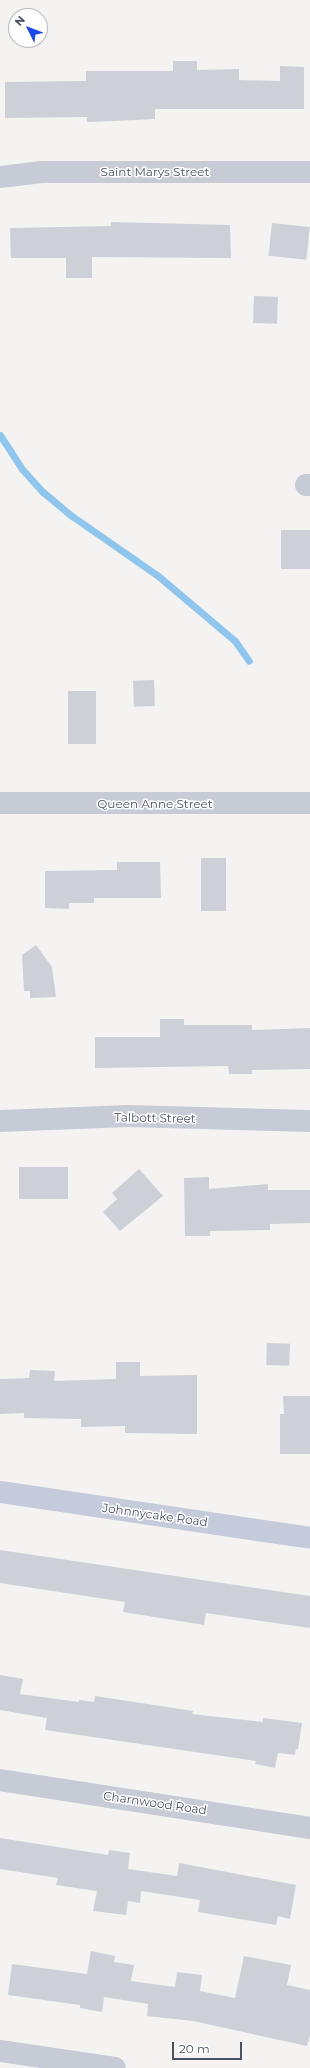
<!DOCTYPE html>
<html>
<head>
<meta charset="utf-8">
<style>
  body { margin:0 }
  #map { position:relative; width:310px; height:2068px; overflow:hidden; background:#f4f3f2; font-family:Montserrat,sans-serif }
  div>[style] { position:absolute }
  [style*='--x'] { left:calc(var(--x)*1px); top:calc(var(--y)*1px); width:calc(var(--w)*1px); rotate:calc(var(--a)*1deg) }
  .stream>* { height:7px; margin:-3.5px; padding:0 3.5px; transform-origin:3.5px; border-radius:3.5px; background:#90c6ed }
  .building>* { inset:0; background:#ced0d7; transform-origin:0 0 }
  .street>* { height:22px; margin:-11px; padding:0 11px; transform-origin:11px; border-radius:11px; background:#c6cbd6 }
  .secondary>* { height:22px; margin:-11px; padding:0 11px; transform-origin:11px; border-radius:11px; background:#c5cbda }
  span { translate:-50% -50%; white-space:nowrap; text-align:center; line-height:1.15; -webkit-text-stroke:3px #fff; paint-order:stroke }
  .street-label { font-size:12px; color:#4a5160 }
  .north { position:absolute; left:8px; top:8px; width:40px; height:40px; box-sizing:border-box; background:#fff; border:1px solid #b7b9bf; border-radius:50%; rotate:312deg; font-size:11px; font-weight:700; line-height:16px; text-align:center; color:#4a5160 }
  .north::after { content:''; display:block; margin:auto; width:14px; height:18px; background:#1b49e6; clip-path:polygon(50% 0,100% 100%,50% 72%,0 100%) }
  .scale { position:absolute; left:172px; top:2042px; width:70px; height:18px; box-sizing:border-box; border:2px solid #4a5160; border-top:0; padding-left:5px; font-size:12px; line-height:14px; white-space:nowrap; color:#4a5160; -webkit-text-stroke:3px #fff; paint-order:stroke }
</style>
</head>
<body>
<div id="map">
  <div class="stream">
    <div style="--x:0;--y:435;--w:40;--a:57.1"></div>
    <div style="--x:22;--y:469;--w:31;--a:48"></div>
    <div style="--x:43;--y:492;--w:38;--a:40"></div>
    <div style="--x:72;--y:516;--w:103;--a:34.8"></div>
    <div style="--x:157;--y:575;--w:102;--a:40.2"></div>
    <div style="--x:235;--y:641;--w:24;--a:55"></div>
  </div>
  <div class="building">
    <div style="clip-path:polygon(173px 61px,197px 61px,197px 70px,239px 69px,239px 80px,280px 81px,280px 66px,304px 67px,304px 109px,155px 109px,155px 119px,114px 121px,87px 122px,87px 117px,5px 118px,5px 82px,86px 81px,86px 71px,173px 71px)"></div>
    <div style="clip-path:polygon(111px 222px,230px 225px,231px 258px,92px 257px,92px 278px,66px 278px,66px 258px,11px 258px,10px 228px,111px 226px)"></div>
    <div style="left:272px;top:223px;width:38px;height:33px;rotate:6deg"></div>
    <div style="left:254px;top:296px;width:24px;height:27px;rotate:2deg"></div>
    <div style="left:310px;top:530px;width:39px;height:29px;rotate:90deg"></div>
    <div style="left:154px;top:680px;width:26px;height:21px;rotate:88deg"></div>
    <div style="left:68px;top:691px;width:28px;height:53px"></div>
    <div style="left:201px;top:858px;width:25px;height:53px"></div>
    <div style="clip-path:polygon(117px 862px,160px 862px,161px 898px,94px 898px,94px 903px,69px 903px,69px 909px,45px 908px,45px 871px,117px 870px)"></div>
    <div style="clip-path:polygon(36px 945px,52px 967px,56px 997px,30px 998px,30px 991px,24px 991px,22px 955px)"></div>
    <div style="clip-path:polygon(160px 1019px,184px 1019px,184px 1025px,252px 1025px,252px 1030px,310px 1028px,310px 1069px,252px 1070px,252px 1074px,229px 1074px,228px 1066px,95px 1068px,95px 1037px,160px 1037px)"></div>
    <div style="left:19px;top:1167px;width:49px;height:32px"></div>
    <div style="clip-path:polygon(139px 1169px,163px 1196px,120px 1231px,103px 1212px,117px 1199px,112px 1193px)"></div>
    <div style="clip-path:polygon(209px 1177px,209px 1189px,268px 1184px,268px 1190px,310px 1190px,310px 1223px,270px 1224px,270px 1230px,210px 1231px,210px 1236px,185px 1236px,184px 1178px)"></div>
    <div style="left:267px;top:1343px;width:23px;height:22px;rotate:2deg"></div>
    <div style="clip-path:polygon(116px 1362px,140px 1362px,140px 1376px,197px 1375px,197px 1434px,125px 1433px,125px 1426px,81px 1427px,81px 1419px,24px 1418px,24px 1413px,0 1414px,0 1379px,29px 1378px,30px 1370px,55px 1371px,54px 1381px,116px 1379px)"></div>
    <div style="clip-path:polygon(283px 1396px,310px 1396px,310px 1454px,280px 1454px,280px 1414px,284px 1414px)"></div>
    <div style="clip-path:polygon(0 1550px,310px 1596px,310px 1628px,206px 1613px,204px 1625px,123px 1612px,125px 1602px,0 1583px)"></div>
    <div style="clip-path:polygon(0 1675px,23px 1679px,20px 1694px,79px 1702px,79px 1700px,94px 1702px,95px 1696px,193px 1711px,192px 1714px,263px 1722px,263px 1718px,302px 1723px,298px 1750px,296px 1749px,295px 1755px,278px 1753px,275px 1768px,255px 1764px,256px 1761px,45px 1730px,47px 1718px,0 1710px)"></div>
    <div style="clip-path:polygon(0 1838px,108px 1855px,109px 1850px,130px 1853px,128px 1869px,177px 1876px,179px 1863px,296px 1885px,290px 1919px,278px 1916px,276px 1925px,198px 1912px,200px 1900px,141px 1891px,140px 1903px,128px 1901px,126px 1915px,93px 1911px,97px 1891px,56px 1885px,58px 1878px,0 1869px)"></div>
    <div style="clip-path:polygon(91px 1951px,115px 1956px,114px 1962px,134px 1965px,131px 1981px,175px 1987px,177px 1972px,202px 1975px,200px 1991px,235px 1998px,244px 1956px,291px 1965px,287px 1985px,310px 1990px,310px 2036px,307px 2046px,193px 2021px,147px 2016px,148px 2004px,104px 1997px,102px 2012px,80px 2008px,80px 2005px,8px 1995px,12px 1964px,87px 1974px)"></div>
  </div>
  <div class="street">
    <div style="--x:0;--y:177;--w:42;--a:-6.8"></div>
    <div style="--x:42;--y:172;--w:268;--a:0"></div>
    <div style="--x:306;--y:485;--w:4;--a:0"></div>
    <div style="--x:0;--y:803;--w:310;--a:0"></div>
    <div style="--x:0;--y:1121;--w:128;--a:-2.2"></div>
    <div style="--x:128;--y:1116;--w:182;--a:1.6"></div>
    <div style="--x:0;--y:1780;--w:314;--a:8.8"></div>
    <div style="--x:0;--y:2051;--w:116;--a:8.4"></div>
  </div>
  <div class="secondary">
    <div style="--x:0;--y:1492;--w:313;--a:8.4"></div>
  </div>
  <div class="street-label">
    <span style="left:155px;top:172px">Saint Marys Street</span>
    <span style="left:155px;top:804px">Queen Anne Street</span>
    <span style="left:155px;top:1118px;rotate:1deg">Talbott Street</span>
    <span style="left:155px;top:1515px;rotate:8deg">Johnnycake Road</span>
    <span style="left:155px;top:1803px;rotate:8deg">Charnwood Road</span>
  </div>
  <div class="north">N</div>
  <div class="scale">20 m</div>
</div>
</body>
</html>
